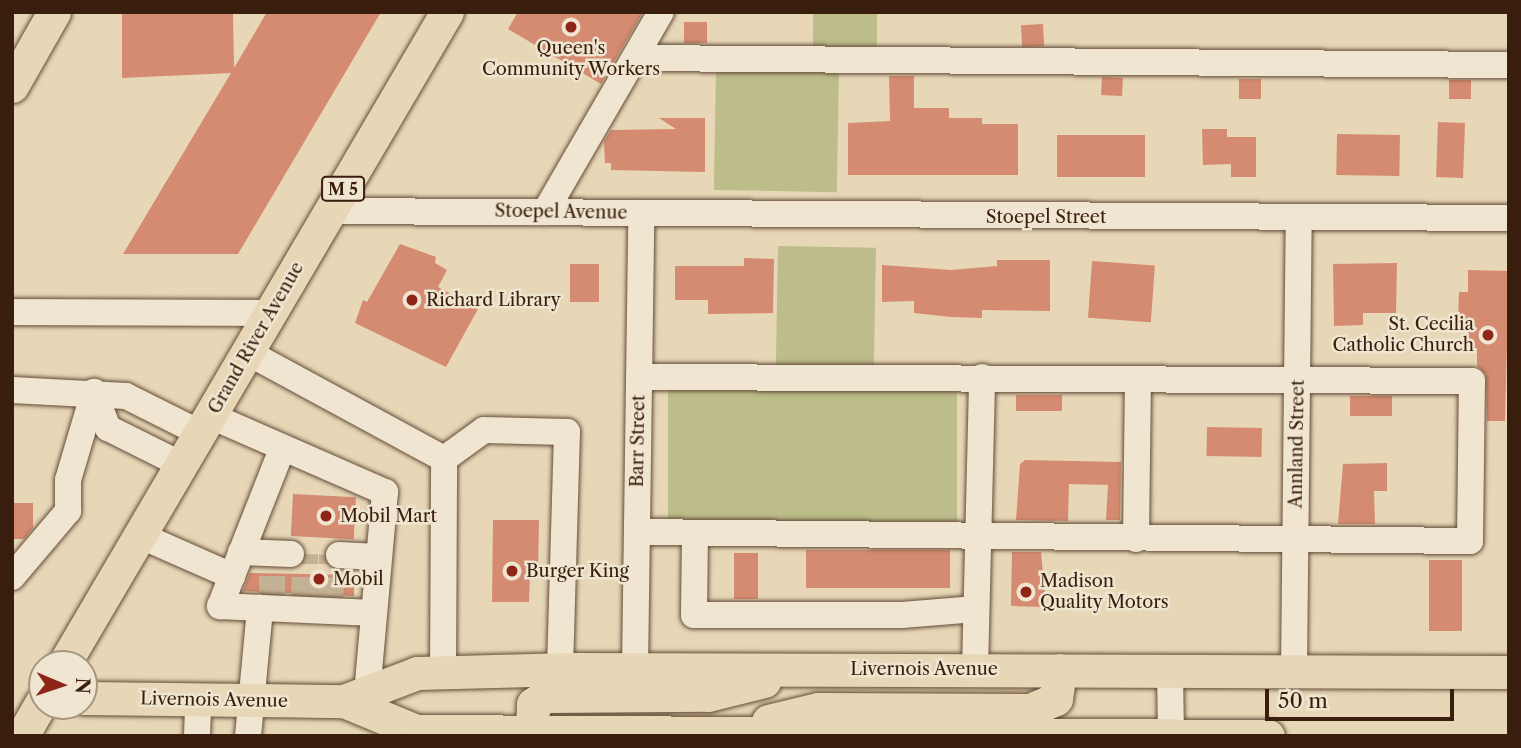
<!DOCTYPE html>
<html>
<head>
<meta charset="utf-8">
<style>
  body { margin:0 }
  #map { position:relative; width:1521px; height:748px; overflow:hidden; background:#e7d7b7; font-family:"Libre Caslon Text",serif }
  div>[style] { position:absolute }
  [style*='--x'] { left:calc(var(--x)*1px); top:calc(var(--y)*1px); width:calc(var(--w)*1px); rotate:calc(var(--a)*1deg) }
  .green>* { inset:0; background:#bcbd8a; transform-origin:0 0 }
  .building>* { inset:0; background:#d58b71; transform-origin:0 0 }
  .minor-tunnel>* { height:26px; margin-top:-13px; transform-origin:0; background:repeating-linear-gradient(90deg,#c4b295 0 26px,transparent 0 39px) }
  .roads { filter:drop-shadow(0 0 2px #654c38) drop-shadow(0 0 2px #654c38) }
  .minor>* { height:26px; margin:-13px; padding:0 13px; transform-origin:13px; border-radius:13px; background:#efe5d0 }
  .major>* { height:33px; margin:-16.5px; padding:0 16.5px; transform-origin:16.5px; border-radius:16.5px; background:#e7d7b7 }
  .dots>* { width:19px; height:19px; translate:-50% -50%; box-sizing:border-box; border:4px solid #efe5d0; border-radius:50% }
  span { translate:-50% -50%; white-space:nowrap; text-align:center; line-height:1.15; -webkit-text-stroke:5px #efe5d0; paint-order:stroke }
  .shield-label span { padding:2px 5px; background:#efe5d0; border:2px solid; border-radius:5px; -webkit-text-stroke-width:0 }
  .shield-label { font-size:16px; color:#3a1e0d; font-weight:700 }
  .poi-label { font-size:18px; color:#3a1e0d }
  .left { translate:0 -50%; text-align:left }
  .right { translate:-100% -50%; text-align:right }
  .street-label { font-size:18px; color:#3a1e0d }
  .frame { position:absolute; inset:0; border:14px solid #3a1e0d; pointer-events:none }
  .north { position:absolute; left:28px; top:650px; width:70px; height:70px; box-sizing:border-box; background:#efe5d0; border:2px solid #a79582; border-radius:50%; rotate:92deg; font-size:19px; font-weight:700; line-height:28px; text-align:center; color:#3a1e0d }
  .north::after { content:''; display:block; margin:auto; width:24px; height:32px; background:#8f2418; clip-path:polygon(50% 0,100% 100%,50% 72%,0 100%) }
  .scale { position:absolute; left:1265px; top:689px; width:189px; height:32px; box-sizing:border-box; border:4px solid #3a1e0d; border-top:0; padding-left:9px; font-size:21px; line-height:24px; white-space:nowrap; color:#3a1e0d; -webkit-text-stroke:5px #efe5d0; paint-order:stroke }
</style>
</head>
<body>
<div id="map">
  <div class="green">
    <div style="left:813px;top:12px;width:64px;height:36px"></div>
    <div style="left:716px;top:68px;width:123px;height:122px;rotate:1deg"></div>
    <div style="left:778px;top:246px;width:98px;height:122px;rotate:1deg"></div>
    <div style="left:668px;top:385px;width:289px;height:141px"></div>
  </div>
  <div class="building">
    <div style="clip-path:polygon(122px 12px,233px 12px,234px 68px,267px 12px,381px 12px,238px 254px,123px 254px,231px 73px,122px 78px)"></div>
    <div style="clip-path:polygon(518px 12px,643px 12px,601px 84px,508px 29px)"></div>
    <div style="left:684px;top:22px;width:23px;height:21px"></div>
    <div style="left:1043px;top:24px;width:22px;height:22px;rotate:87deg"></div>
    <div style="clip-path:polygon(889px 76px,914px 76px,914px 108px,949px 108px,949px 118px,982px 118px,982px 124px,1018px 124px,1018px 175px,848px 175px,848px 123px,890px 121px)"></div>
    <div style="left:1102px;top:77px;width:21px;height:18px;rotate:3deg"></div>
    <div style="left:1239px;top:79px;width:22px;height:20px"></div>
    <div style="left:1449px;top:80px;width:22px;height:19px"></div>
    <div style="clip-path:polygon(659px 118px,705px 118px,705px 172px,611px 170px,611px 163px,605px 163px,604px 141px,611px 130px,676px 129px)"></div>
    <div style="left:1438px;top:122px;width:27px;height:55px;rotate:2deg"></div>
    <div style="clip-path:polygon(1202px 129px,1227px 129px,1227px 137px,1256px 137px,1256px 177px,1231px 177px,1231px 164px,1203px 165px)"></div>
    <div style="left:1145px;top:135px;width:42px;height:88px;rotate:90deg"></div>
    <div style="left:1400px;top:135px;width:41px;height:63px;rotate:91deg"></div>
    <div style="clip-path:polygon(400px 244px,436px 257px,435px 263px,447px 270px,438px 287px,478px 309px,446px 367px,355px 323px,363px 300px,367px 302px)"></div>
    <div style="clip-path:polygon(744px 258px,774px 259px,773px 313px,708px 314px,708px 300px,675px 300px,675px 266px,744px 266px)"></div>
    <div style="clip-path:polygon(997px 260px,1050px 260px,1050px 311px,982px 310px,982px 318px,951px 317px,914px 313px,914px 301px,882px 302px,882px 265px,951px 270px,997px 266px)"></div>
    <div style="left:1092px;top:261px;width:63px;height:57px;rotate:4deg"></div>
    <div style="clip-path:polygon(1397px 263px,1396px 313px,1363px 313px,1363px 325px,1334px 326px,1333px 264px)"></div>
    <div style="left:599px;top:264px;width:38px;height:29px;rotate:90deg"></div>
    <div style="clip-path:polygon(1468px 270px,1509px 271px,1505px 421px,1487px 421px,1486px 374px,1477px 366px,1477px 348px,1468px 348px,1468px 321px,1458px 321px,1459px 292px,1468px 292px)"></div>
    <div style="left:1016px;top:395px;width:46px;height:16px"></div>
    <div style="left:1350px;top:396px;width:42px;height:20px"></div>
    <div style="left:1207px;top:427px;width:55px;height:29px;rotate:1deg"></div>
    <div style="clip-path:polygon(1025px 460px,1121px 462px,1120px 520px,1106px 520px,1108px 485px,1069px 484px,1068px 521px,1016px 520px,1020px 464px)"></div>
    <div style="clip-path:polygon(1387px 463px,1387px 491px,1374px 491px,1375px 524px,1338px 524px,1343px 464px)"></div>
    <div style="left:293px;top:494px;width:63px;height:42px;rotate:3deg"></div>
    <div style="clip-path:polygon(12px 503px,33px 503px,33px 528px,24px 539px,12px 539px)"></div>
    <div style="clip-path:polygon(493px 520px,539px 520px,538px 574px,530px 574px,529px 602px,492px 602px)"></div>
    <div style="left:806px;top:550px;width:144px;height:38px"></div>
    <div style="clip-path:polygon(1012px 552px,1041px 552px,1046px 607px,1011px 606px)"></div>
    <div style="left:734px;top:553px;width:24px;height:46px"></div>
    <div style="left:1429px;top:560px;width:33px;height:71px"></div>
    <div style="clip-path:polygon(250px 573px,354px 575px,354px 596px,243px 591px)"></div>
  </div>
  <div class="minor-tunnel">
    <div style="--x:272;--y:602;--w:29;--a:-90"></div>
    <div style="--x:304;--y:603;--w:49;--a:-88.8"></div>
    <div style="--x:330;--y:603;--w:48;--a:-87.6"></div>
  </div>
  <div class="roads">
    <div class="minor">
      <div style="--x:637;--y:58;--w:872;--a:0.46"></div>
      <div style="--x:330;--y:211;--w:1179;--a:0.34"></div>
      <div style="--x:545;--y:212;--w:231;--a:-59.9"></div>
      <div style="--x:12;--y:312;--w:258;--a:0.2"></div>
      <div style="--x:247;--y:352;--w:224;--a:28.5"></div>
      <div style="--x:444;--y:459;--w:49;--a:-35.9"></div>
      <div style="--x:484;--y:430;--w:83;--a:1.4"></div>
      <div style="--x:567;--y:432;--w:238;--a:91.7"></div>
      <div style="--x:12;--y:390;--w:114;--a:3"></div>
      <div style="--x:126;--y:396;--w:83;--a:26.6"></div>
      <div style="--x:94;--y:392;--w:39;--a:69"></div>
      <div style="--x:108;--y:428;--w:83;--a:26.6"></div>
      <div style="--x:211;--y:416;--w:190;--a:23.6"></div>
      <div style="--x:385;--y:492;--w:201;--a:95.1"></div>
      <div style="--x:282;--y:449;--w:169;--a:111.5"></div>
      <div style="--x:220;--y:606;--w:152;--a:2.6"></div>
      <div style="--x:637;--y:532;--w:833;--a:0.62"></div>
      <div style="--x:1470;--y:541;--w:160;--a:-89.3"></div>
      <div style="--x:1472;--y:381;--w:833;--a:-179.72"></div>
      <div style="--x:695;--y:533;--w:82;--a:90.7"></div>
      <div style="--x:694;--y:615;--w:208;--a:0"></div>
      <div style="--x:902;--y:615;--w:74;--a:-4.6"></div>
      <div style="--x:139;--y:535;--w:102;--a:23.8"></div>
      <div style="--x:1136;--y:539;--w:160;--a:-89.3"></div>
      <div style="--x:241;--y:552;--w:50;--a:2.3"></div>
      <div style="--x:339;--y:555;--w:39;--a:3"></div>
      <div style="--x:12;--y:577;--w:87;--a:-49.7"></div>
      <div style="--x:68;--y:511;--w:31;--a:-90"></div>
      <div style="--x:68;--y:480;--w:92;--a:-73.5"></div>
      <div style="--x:635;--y:669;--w:456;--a:-89.2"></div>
      <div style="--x:975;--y:670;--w:293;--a:-88.6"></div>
      <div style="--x:1294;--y:670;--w:453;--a:-89.4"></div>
      <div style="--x:1170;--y:671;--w:65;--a:89.1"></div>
      <div style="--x:443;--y:673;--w:214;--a:-89.7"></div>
      <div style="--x:197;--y:736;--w:36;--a:-88"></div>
      <div style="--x:248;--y:736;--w:129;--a:-84.6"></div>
    </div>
    <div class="major">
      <div style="--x:12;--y:86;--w:85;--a:-60.4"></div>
      <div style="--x:64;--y:664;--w:756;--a:-59.57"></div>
      <div style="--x:84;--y:698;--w:260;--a:0.7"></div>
      <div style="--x:344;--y:701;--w:78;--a:-21"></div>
      <div style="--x:417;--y:673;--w:154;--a:-1.5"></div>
      <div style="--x:571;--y:669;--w:938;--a:0.18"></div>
      <div style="--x:344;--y:701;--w:78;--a:22.6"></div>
      <div style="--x:416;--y:731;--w:852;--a:0.34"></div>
      <div style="--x:768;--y:721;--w:51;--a:-13.5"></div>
      <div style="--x:818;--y:709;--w:212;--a:0.3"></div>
      <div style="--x:1030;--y:710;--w:28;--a:-23"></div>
      <div style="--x:1056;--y:699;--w:29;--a:-82"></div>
      <div style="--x:532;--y:732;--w:28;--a:-88"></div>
      <div style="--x:533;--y:704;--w:15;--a:-32"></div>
      <div style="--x:546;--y:696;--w:162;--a:-0.4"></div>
      <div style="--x:708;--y:695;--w:58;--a:-14"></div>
      <div style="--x:22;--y:736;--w:39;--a:-60"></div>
    </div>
  </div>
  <div class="dots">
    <div style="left:571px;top:27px;background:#8f2418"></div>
    <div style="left:412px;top:300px;background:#8f2418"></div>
    <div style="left:1488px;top:335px;background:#8f2418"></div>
    <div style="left:326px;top:516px;background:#8f2418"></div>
    <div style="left:512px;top:571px;background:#8f2418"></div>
    <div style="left:319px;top:579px;background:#8f2418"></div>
    <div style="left:1026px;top:592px;background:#8f2418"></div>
  </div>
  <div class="shield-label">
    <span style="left:343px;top:189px">M 5</span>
  </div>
  <div class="poi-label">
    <span style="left:571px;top:59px">Queen's<br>Community Workers</span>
    <span class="left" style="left:426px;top:300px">Richard Library</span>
    <span class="right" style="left:1474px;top:335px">St. Cecilia<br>Catholic Church</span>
    <span class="left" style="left:340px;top:516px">Mobil Mart</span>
    <span class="left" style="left:526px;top:571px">Burger King</span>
    <span class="left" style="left:333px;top:579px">Mobil</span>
    <span class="left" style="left:1040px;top:592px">Madison<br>Quality Motors</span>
  </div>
  <div class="street-label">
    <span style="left:561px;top:212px;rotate:1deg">Stoepel Avenue</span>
    <span style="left:1046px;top:217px">Stoepel Street</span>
    <span style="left:256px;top:338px;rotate:-60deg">Grand River Avenue</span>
    <span style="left:638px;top:441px;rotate:-89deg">Barr Street</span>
    <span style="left:1297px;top:444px;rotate:-89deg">Annland Street</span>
    <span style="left:924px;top:669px">Livernois Avenue</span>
    <span style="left:214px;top:700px;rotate:1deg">Livernois Avenue</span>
  </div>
  <div class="frame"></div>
  <div class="north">N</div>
  <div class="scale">50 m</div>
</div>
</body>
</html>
